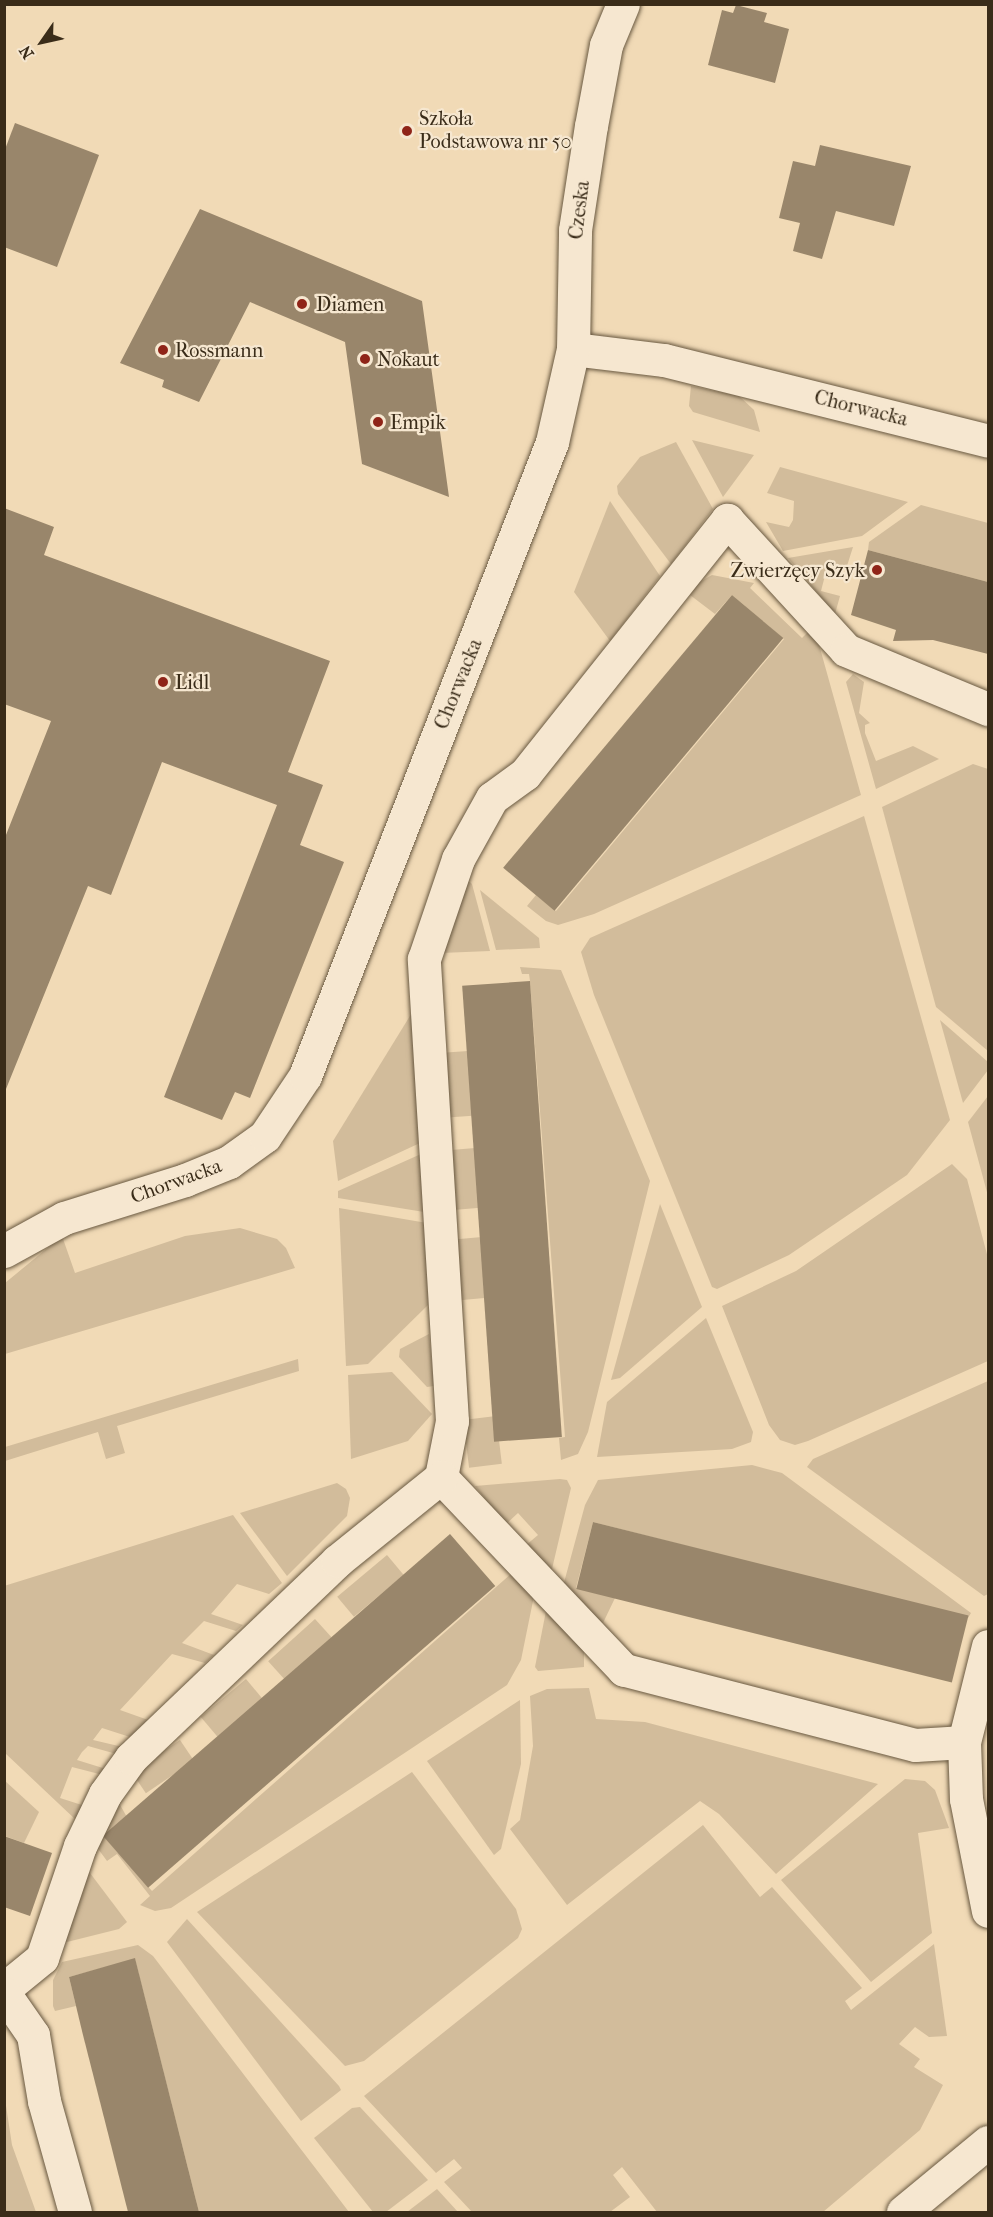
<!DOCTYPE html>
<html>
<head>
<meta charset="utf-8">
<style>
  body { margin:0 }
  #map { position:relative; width:993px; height:2217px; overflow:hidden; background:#f1dab6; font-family:"IM FELL French Canon",serif }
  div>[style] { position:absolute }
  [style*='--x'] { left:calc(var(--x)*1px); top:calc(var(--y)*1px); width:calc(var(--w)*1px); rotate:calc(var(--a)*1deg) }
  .green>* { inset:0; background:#d2bc9b; transform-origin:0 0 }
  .building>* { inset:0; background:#99866b; transform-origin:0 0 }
  .roads { filter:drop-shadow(0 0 2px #685840) drop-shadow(0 0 2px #685840) }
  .minor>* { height:33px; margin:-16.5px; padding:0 16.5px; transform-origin:16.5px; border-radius:16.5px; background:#f6e7d0 }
  .dots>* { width:16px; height:16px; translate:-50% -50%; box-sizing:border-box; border:3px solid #f6e7d0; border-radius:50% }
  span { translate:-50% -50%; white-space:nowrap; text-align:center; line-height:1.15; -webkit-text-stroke:4.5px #f6e7d0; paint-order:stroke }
  .poi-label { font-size:20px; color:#3a2c19 }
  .left { translate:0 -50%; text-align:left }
  .right { translate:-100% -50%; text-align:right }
  .street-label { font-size:20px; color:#3a2c19 }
  .frame { position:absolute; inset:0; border:6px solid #3a2c19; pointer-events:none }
  .north { position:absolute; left:12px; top:12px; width:60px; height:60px; -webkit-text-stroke:4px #f6e7d0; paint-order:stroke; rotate:236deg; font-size:16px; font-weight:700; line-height:24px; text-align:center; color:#3a2c19 }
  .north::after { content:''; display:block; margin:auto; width:21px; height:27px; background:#3a2c19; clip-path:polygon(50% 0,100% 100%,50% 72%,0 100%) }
</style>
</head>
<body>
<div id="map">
  <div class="green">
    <div style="clip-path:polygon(691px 386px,739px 396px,754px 410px,760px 432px,693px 412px,689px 406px)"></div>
    <div style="clip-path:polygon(692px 440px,754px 455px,723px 497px)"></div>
    <div style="clip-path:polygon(676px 442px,713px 509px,671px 564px,618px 494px,617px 486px,640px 457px)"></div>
    <div style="clip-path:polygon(780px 467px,908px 502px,862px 536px,783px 551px,766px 522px,789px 527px,793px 520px,794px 501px,767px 493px)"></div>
    <div style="clip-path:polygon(610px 501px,660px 576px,610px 641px,574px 592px)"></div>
    <div style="clip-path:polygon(921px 505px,988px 523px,988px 582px,868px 550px,869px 542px)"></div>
    <div style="clip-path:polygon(853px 547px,846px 569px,828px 564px,821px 591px,840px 596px,835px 614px,788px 558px)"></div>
    <div style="clip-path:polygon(712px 575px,754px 583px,750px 588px,802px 638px,810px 630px,818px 641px,861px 795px,594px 914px,558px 925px,546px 921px,527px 906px,536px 895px,556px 911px,784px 639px,732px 595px,715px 614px,690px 595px,698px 583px)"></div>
    <div style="clip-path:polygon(853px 674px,864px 682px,859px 713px,870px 723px,865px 725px,865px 733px,876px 761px,913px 746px,939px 759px,876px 789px,846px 682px)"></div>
    <div style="clip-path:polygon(973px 764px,988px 769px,988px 1051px,936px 1007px,882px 807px)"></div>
    <div style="clip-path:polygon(864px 816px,950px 1120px,907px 1175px,789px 1255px,717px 1289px,712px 1287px,594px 995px,581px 952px,590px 938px)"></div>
    <div style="clip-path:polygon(464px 877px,472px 884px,490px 951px,441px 953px)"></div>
    <div style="clip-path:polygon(480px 890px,539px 938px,540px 948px,496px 950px)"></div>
    <div style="clip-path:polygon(520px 967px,561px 970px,650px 1181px,588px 1432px,578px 1454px,561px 1460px,559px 1438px,565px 1437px,530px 981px,529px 974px,522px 974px)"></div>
    <div style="clip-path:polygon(413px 1011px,420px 1143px,338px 1181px,333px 1141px)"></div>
    <div style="clip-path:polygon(940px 1020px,988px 1062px,988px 1070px,963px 1103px)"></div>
    <div style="left:468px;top:1051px;width:65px;height:25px;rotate:86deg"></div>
    <div style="clip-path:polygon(988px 1096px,988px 1196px,968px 1122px)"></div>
    <div style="left:475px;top:1148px;width:60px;height:27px;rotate:85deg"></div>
    <div style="clip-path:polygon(421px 1154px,424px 1212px,338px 1198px,338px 1191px)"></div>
    <div style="clip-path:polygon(952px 1164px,967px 1179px,988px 1258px,988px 1361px,808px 1441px,795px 1445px,780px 1440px,769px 1425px,722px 1306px,796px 1271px)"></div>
    <div style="clip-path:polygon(660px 1204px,702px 1307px,620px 1378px,611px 1380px)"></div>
    <div style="clip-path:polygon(339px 1208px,427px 1223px,428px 1305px,368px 1364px,346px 1366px)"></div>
    <div style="clip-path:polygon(240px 1228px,277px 1239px,286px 1248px,295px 1268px,5px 1354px,5px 1283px,62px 1236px,75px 1273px,185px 1236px)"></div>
    <div style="left:482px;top:1237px;width:61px;height:28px;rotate:85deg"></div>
    <div style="clip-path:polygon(706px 1318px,753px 1432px,751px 1442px,732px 1449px,597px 1457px,607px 1402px)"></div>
    <div style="clip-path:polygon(429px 1334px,434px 1386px,427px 1387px,399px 1357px,400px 1349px)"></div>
    <div style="clip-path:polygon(298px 1359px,299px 1371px,117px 1426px,125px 1453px,106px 1459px,98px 1432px,5px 1461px,5px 1447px)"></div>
    <div style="clip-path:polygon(392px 1372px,432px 1414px,408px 1441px,351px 1459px,348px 1375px)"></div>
    <div style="clip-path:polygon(988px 1381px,988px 1594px,984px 1596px,807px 1467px,813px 1459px)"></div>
    <div style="left:496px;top:1416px;width:48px;height:33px;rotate:83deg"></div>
    <div style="clip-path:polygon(752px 1465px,782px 1473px,971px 1613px,968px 1618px,593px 1522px,576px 1588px,615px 1598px,603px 1623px,562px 1590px,585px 1505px,598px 1480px)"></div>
    <div style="clip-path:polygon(560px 1479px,567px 1480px,571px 1488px,552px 1569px,547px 1573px,525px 1546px,538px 1535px,518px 1513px,505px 1525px,475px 1486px)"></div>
    <div style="clip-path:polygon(337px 1483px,346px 1489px,350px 1498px,347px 1516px,287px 1576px,240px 1513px)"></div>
    <div style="clip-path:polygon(233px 1515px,282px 1583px,269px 1594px,237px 1584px,211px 1614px,243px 1625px,236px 1631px,204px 1621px,182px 1643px,214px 1655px,205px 1663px,172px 1654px,120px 1710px,151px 1721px,133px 1738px,102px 1728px,93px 1740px,127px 1748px,120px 1755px,88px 1746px,82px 1752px,77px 1760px,106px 1769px,103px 1775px,72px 1767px,60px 1798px,85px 1806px,76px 1820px,5px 1753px,4px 1586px)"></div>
    <div style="left:387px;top:1555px;width:26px;height:65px;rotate:50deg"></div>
    <div style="clip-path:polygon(513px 1572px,534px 1596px,521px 1660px,507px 1685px,171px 1908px,155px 1911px,140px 1905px,150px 1896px,117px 1854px,107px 1861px,96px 1846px,119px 1803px,128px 1819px,106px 1839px,152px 1891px)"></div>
    <div style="clip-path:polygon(546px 1611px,584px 1650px,584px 1667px,538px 1671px,535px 1667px)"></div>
    <div style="left:315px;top:1619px;width:25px;height:63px;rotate:48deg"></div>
    <div style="left:246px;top:1679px;width:26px;height:59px;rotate:50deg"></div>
    <div style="clip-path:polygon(589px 1688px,596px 1719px,645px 1722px,878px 1784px,776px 1874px,719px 1814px,700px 1801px,567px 1905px,510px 1829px,520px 1820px,533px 1746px,530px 1696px,547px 1689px)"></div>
    <div style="clip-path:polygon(520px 1700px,521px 1764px,501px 1849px,494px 1855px,427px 1761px)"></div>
    <div style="left:180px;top:1740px;width:25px;height:58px;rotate:56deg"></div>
    <div style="clip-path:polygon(412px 1772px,516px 1909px,522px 1929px,518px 1938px,364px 2061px,345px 2066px,197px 1912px)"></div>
    <div style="clip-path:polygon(905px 1779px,925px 1781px,935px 1790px,949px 1828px,918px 1833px,932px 1933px,871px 1982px,781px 1880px)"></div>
    <div style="clip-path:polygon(4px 1780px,39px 1812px,24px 1843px,5px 1836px)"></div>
    <div style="clip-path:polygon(703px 1825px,760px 1897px,772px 1887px,862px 1988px,845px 2001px,851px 2010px,934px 1944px,947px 2036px,929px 2037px,915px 2027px,899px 2044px,920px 2059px,914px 2067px,943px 2085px,920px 2130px,823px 2212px,657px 2212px,622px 2167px,613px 2175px,630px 2197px,610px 2212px,472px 2212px,444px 2182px,462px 2168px,454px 2159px,436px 2173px,364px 2096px)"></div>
    <div style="clip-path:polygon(87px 1869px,127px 1922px,119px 1929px,63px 1943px)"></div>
    <div style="clip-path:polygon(187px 1919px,339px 2086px,341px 2090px,336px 2094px,301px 2121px,167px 1942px)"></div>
    <div style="clip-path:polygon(138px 1945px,153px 1956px,349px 2212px,199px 2212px,135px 1959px,69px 1977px,76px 2006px,55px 2011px,53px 2006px,53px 1980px,62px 1962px)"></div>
    <div style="clip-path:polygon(5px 2099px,12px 2145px,36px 2212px,5px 2212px)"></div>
    <div style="clip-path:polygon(360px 2107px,428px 2180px,386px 2212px,373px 2212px,314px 2138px,352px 2108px)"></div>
    <div style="clip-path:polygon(437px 2189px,458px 2212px,407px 2212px)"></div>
  </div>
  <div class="building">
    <div style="clip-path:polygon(736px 5px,767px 13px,764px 22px,789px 29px,775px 83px,708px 65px,722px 10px,733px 13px)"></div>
    <div style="clip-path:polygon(15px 123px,99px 155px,57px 267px,4px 247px,4px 152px)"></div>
    <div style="clip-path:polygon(820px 145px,911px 166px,894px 226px,836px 211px,822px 259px,793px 251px,800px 223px,779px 218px,793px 161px,815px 166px)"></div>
    <div style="clip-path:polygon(200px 209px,422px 301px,449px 497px,362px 464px,345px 342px,250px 302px,199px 402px,162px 387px,164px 380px,120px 363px)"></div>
    <div style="clip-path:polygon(4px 508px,54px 527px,44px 555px,330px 661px,288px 772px,323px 785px,300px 845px,344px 862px,250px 1098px,235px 1092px,222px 1120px,164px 1097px,277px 805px,162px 762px,111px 895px,88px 886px,4px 1094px,4px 840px,51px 721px,4px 704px)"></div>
    <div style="clip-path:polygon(868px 550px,988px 582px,988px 654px,933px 640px,893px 641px,896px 630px,851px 615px)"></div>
    <div style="left:732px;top:595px;width:67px;height:356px;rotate:40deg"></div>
    <div style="left:530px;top:981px;width:457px;height:68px;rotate:86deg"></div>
    <div style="left:593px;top:1522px;width:387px;height:69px;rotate:14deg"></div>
    <div style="left:450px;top:1534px;width:69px;height:460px;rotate:49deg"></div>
    <div style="clip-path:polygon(4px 1836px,52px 1853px,30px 1916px,4px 1907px)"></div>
    <div style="clip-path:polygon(135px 1958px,199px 2212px,128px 2212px,83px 2035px,69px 1977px)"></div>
  </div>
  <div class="roads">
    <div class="minor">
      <div style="--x:573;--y:349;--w:92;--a:6.9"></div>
      <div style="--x:664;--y:360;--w:334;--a:14"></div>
      <div style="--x:4;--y:1251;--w:68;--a:-28.8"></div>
      <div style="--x:64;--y:1218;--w:127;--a:-17.4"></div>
      <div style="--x:185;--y:1180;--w:48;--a:-22.2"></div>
      <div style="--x:229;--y:1162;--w:44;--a:-35.8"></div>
      <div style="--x:265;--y:1136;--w:72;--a:-56.3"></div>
      <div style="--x:305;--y:1076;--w:680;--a:-68.71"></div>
      <div style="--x:552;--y:442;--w:95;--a:-77.3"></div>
      <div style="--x:573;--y:349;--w:119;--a:-89"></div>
      <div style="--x:575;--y:230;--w:105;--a:-81.3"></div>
      <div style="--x:591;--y:126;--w:82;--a:-79.5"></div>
      <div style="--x:606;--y:45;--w:44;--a:-67.5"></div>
      <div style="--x:988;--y:1646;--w:99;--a:104"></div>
      <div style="--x:964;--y:1742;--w:57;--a:88"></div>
      <div style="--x:966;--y:1799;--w:114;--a:78.9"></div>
      <div style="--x:964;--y:1742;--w:49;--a:176.5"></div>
      <div style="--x:915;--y:1745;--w:301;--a:-165.5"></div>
      <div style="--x:624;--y:1670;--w:266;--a:-133.5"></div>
      <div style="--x:441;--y:1477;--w:57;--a:-78.9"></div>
      <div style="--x:452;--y:1421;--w:463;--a:-93.5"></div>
      <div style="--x:424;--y:959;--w:106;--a:-71.2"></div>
      <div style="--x:458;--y:859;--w:70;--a:-60.9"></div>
      <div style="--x:492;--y:798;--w:41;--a:-36"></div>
      <div style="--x:525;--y:774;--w:325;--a:-51.5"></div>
      <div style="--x:727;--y:520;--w:176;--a:47.5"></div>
      <div style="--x:846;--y:650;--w:154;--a:22.6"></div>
      <div style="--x:4;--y:1989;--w:49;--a:-39.2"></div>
      <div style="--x:42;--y:1958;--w:118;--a:-71.3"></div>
      <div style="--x:80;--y:1846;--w:58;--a:-64.3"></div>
      <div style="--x:105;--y:1794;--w:44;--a:-54.2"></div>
      <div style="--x:131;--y:1758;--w:285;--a:-43.7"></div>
      <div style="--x:337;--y:1561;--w:134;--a:-38.9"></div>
      <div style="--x:4;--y:1993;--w:51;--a:55.4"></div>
      <div style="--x:33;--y:2035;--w:67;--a:80.5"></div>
      <div style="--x:44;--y:2101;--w:115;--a:74.4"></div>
      <div style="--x:903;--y:2212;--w:110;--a:-39.5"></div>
    </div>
  </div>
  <div class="dots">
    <div style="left:407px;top:131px;background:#8f2418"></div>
    <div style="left:302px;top:304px;background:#8f2418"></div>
    <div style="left:163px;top:350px;background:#8f2418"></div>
    <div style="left:365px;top:359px;background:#8f2418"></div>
    <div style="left:378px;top:422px;background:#8f2418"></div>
    <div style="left:877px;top:570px;background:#8f2418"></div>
    <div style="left:163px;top:682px;background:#8f2418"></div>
  </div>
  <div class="poi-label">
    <span class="left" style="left:419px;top:130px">Szkoła<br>Podstawowa nr 50</span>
    <span class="left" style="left:316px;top:304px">Diamen</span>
    <span class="left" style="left:175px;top:350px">Rossmann</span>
    <span class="left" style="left:377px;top:359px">Nokaut</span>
    <span class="left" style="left:390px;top:422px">Empik</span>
    <span class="right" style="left:865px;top:570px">Zwierzęcy Szyk</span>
    <span class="left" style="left:175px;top:682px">Lidl</span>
  </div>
  <div class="street-label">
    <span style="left:579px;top:210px;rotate:-83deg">Czeska</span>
    <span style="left:861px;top:408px;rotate:14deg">Chorwacka</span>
    <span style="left:458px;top:684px;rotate:-68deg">Chorwacka</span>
    <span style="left:176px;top:1181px;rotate:-20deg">Chorwacka</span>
  </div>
  <div class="frame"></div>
  <div class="north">N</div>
</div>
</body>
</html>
